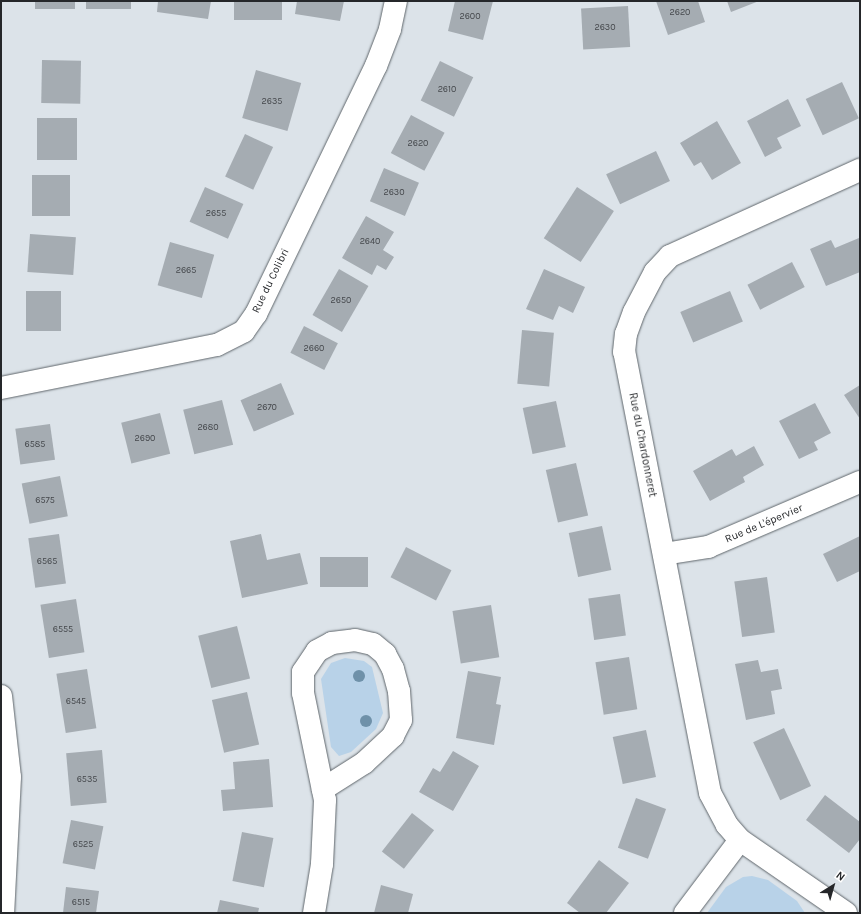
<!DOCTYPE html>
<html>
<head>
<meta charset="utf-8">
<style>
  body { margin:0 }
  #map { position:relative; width:861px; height:914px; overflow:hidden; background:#dce3e9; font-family:Karla,sans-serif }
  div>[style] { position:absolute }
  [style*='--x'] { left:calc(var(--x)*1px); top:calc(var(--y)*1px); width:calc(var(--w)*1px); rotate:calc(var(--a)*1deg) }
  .green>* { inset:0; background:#b8d2e8 }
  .building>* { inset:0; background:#a5acb2; transform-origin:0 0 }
  .roads { filter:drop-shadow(0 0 1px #5f666b) drop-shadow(0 0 1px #5f666b) }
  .minor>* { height:22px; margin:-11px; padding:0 11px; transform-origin:11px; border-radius:11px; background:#fff }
  .trees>* { width:12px; height:12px; margin:-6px; border-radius:50%; background:#6f91a9 }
  span { translate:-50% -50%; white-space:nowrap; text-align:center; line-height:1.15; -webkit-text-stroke:3px #fff; paint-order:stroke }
  .number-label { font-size:9px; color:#45484c }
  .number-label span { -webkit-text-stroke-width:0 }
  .street-label { font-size:11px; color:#25272a }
  .frame { position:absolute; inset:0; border:2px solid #25272a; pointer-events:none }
  .north { position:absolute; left:813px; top:866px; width:40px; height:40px; -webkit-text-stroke:3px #fff; paint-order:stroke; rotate:37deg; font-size:11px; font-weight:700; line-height:16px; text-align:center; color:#25272a }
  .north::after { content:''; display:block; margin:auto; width:14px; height:18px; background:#25272a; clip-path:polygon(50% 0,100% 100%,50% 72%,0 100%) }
</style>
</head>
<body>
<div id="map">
  <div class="green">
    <div style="clip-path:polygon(345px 658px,364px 661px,372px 667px,383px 713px,376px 729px,351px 752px,339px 756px,331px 747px,321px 679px,331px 663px)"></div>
    <div style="clip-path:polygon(743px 877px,752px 876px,768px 880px,797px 901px,805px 913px,707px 913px,726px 887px)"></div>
  </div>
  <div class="building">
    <div style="left:35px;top:1px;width:40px;height:8px"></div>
    <div style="left:86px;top:1px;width:45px;height:8px"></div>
    <div style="clip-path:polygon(158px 1px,211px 1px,208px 19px,157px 12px)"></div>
    <div style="left:234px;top:1px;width:48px;height:19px"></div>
    <div style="clip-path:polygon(297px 1px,344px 1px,340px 21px,295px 14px)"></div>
    <div style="clip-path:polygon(455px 1px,493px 1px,483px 40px,448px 31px)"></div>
    <div style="clip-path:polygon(656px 1px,698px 1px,705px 22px,668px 35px)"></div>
    <div style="clip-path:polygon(727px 1px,759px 1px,731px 12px)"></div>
    <div style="left:628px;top:6px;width:41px;height:47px;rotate:87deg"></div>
    <div style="left:42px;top:60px;width:39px;height:43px;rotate:1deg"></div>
    <div style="left:440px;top:61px;width:37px;height:44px;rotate:26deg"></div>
    <div style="left:256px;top:70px;width:47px;height:50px;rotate:16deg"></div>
    <div style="left:842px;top:82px;width:40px;height:40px;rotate:65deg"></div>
    <div style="clip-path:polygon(788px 99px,801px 126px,777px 138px,782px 148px,765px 157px,747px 121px)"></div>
    <div style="left:411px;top:115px;width:38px;height:43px;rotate:28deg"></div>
    <div style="left:37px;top:118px;width:40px;height:42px"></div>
    <div style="clip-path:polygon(717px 121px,741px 163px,712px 180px,701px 162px,694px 166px,680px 143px)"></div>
    <div style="left:245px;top:134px;width:31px;height:47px;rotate:25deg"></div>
    <div style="left:656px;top:151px;width:33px;height:55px;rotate:65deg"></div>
    <div style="left:384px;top:168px;width:38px;height:36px;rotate:23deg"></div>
    <div style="left:32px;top:175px;width:38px;height:41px"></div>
    <div style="left:205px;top:187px;width:42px;height:38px;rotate:24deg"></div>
    <div style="left:577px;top:187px;width:44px;height:61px;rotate:33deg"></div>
    <div style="clip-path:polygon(366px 216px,394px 232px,383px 250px,394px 257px,386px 270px,377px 265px,372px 275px,342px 258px)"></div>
    <div style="left:30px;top:234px;width:46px;height:38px;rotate:4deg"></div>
    <div style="clip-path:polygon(859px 238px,860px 272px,826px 286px,810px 249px,831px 240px,835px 248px)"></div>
    <div style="left:170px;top:242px;width:46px;height:45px;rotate:16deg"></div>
    <div style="left:792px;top:262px;width:28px;height:50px;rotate:63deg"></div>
    <div style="left:339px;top:269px;width:34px;height:53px;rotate:30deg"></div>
    <div style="clip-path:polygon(544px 269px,585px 287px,573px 313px,559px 306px,553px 320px,526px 309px)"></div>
    <div style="left:26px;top:291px;width:35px;height:40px"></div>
    <div style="left:730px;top:291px;width:33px;height:54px;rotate:67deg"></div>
    <div style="left:304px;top:326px;width:38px;height:30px;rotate:27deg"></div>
    <div style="left:522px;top:330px;width:32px;height:54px;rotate:5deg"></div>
    <div style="left:281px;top:383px;width:34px;height:44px;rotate:67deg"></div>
    <div style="clip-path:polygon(860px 385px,860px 419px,844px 395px)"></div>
    <div style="left:222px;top:400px;width:46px;height:40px;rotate:76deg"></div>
    <div style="left:556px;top:401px;width:47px;height:34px;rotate:78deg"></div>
    <div style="clip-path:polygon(815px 403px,831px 433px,814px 442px,818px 450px,799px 459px,779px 421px)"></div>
    <div style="left:160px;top:413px;width:42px;height:40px;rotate:76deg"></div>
    <div style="left:50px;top:424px;width:36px;height:35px;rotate:82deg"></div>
    <div style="clip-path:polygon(754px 446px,764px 465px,743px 477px,745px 482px,710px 501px,693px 471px,732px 449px,736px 456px)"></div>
    <div style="left:576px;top:463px;width:54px;height:31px;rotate:77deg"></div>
    <div style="left:60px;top:476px;width:41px;height:39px;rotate:79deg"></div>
    <div style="left:602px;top:526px;width:45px;height:34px;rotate:78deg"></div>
    <div style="left:59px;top:534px;width:50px;height:31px;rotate:82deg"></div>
    <div style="clip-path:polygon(261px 534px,267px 560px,300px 553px,308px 584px,242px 598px,230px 541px)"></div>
    <div style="clip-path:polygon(860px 536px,860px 571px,837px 582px,823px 554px)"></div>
    <div style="left:406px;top:547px;width:51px;height:34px;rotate:27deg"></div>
    <div style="left:320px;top:557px;width:48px;height:30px"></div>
    <div style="left:767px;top:577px;width:56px;height:33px;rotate:82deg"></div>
    <div style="left:620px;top:594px;width:42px;height:32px;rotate:82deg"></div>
    <div style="left:76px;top:599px;width:54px;height:36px;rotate:81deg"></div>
    <div style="left:491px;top:605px;width:53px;height:39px;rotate:81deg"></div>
    <div style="left:237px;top:626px;width:54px;height:40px;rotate:76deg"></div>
    <div style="left:629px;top:657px;width:53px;height:34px;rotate:81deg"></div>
    <div style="clip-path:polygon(758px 660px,761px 672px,778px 669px,782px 689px,771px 691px,775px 714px,746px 720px,735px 664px)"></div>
    <div style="left:87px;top:669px;width:60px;height:31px;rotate:81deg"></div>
    <div style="clip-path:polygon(468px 671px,501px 677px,496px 704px,501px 705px,494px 745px,456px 738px)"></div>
    <div style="left:247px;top:692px;width:54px;height:36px;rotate:77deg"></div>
    <div style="left:784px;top:728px;width:64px;height:34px;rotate:65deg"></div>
    <div style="left:646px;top:730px;width:48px;height:34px;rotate:78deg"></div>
    <div style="left:102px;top:750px;width:53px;height:36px;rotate:85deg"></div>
    <div style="clip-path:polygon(453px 751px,479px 766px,453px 811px,419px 792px,433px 768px,440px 772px)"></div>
    <div style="clip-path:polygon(269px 759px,273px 807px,223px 811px,221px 790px,235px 789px,233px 762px)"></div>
    <div style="clip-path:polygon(825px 795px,860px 822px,860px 839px,849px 853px,806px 820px)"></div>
    <div style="left:636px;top:798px;width:32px;height:53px;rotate:20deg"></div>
    <div style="left:412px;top:813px;width:28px;height:49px;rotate:38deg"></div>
    <div style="left:71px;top:820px;width:33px;height:44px;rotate:11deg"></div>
    <div style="left:242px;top:832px;width:32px;height:50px;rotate:11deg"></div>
    <div style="clip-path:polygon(599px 860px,629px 883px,606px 913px,580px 913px,567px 903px)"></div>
    <div style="clip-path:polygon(381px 885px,413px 894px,408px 913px,374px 913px)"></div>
    <div style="clip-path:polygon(66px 887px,99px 891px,96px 913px,63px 913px)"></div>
    <div style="clip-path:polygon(220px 900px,259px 908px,258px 913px,217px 913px)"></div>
  </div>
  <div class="roads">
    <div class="minor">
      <div style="--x:1;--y:388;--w:220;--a:-11.3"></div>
      <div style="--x:217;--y:345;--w:30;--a:-27"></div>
      <div style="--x:244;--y:331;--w:21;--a:-55"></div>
      <div style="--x:256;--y:314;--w:276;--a:-64.2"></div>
      <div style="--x:376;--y:66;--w:40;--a:-69"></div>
      <div style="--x:390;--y:29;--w:29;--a:-78"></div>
      <div style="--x:664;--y:554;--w:45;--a:-9"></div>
      <div style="--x:708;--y:547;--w:165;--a:-23.2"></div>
      <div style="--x:1;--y:696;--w:81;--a:83.7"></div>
      <div style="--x:10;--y:777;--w:136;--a:92.9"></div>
      <div style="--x:314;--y:913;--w:50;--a:-80.7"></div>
      <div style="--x:322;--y:864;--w:64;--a:-87.3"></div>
      <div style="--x:325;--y:800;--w:109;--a:-101.6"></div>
      <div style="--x:303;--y:693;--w:21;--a:-90"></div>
      <div style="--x:303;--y:672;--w:25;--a:-56"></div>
      <div style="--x:317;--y:651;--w:17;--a:-28"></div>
      <div style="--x:332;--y:643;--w:23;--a:-7"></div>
      <div style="--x:355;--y:640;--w:18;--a:13"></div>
      <div style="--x:373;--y:644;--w:16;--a:40"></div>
      <div style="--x:385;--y:654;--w:17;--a:62"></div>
      <div style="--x:393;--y:669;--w:23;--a:75"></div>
      <div style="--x:399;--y:691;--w:29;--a:86"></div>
      <div style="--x:401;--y:720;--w:18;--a:117"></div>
      <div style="--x:393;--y:736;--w:40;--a:137"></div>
      <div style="--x:364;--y:763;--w:49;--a:147.6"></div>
      <div style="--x:685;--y:913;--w:91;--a:-53"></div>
      <div style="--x:846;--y:913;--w:129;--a:-145.4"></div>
      <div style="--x:740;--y:840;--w:20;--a:-131"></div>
      <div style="--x:727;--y:825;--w:36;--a:-118"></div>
      <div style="--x:710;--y:793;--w:449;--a:-101"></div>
      <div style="--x:624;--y:352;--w:18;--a:-84"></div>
      <div style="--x:626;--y:334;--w:23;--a:-70"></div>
      <div style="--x:634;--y:312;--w:45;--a:-62.3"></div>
      <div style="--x:655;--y:272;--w:22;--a:-47"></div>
      <div style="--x:670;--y:256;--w:209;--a:-24.4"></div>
    </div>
  </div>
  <div class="trees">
    <div style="left:359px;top:676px"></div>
    <div style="left:366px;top:721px"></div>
  </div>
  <div class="number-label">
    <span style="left:680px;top:12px">2620</span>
    <span style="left:470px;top:16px">2600</span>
    <span style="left:605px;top:27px">2630</span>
    <span style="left:447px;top:89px">2610</span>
    <span style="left:272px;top:101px">2635</span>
    <span style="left:418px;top:143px">2620</span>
    <span style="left:394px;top:192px">2630</span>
    <span style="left:216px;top:213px">2655</span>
    <span style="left:370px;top:241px">2640</span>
    <span style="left:186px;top:270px">2665</span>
    <span style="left:341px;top:300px">2650</span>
    <span style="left:314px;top:348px">2660</span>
    <span style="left:267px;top:407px">2670</span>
    <span style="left:208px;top:427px">2680</span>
    <span style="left:145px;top:438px">2690</span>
    <span style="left:35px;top:444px">6585</span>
    <span style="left:45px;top:500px">6575</span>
    <span style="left:47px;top:561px">6565</span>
    <span style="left:63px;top:629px">6555</span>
    <span style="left:76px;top:701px">6545</span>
    <span style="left:87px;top:779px">6535</span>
    <span style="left:83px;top:844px">6525</span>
    <span style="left:81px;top:902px">6515</span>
  </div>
  <div class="street-label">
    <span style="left:271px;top:281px;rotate:-64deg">Rue du Colibri</span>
    <span style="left:642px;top:445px;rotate:79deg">Rue du Chardonneret</span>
    <span style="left:764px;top:524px;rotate:-23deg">Rue de L'épervier</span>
  </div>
  <div class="frame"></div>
  <div class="north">N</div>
</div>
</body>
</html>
